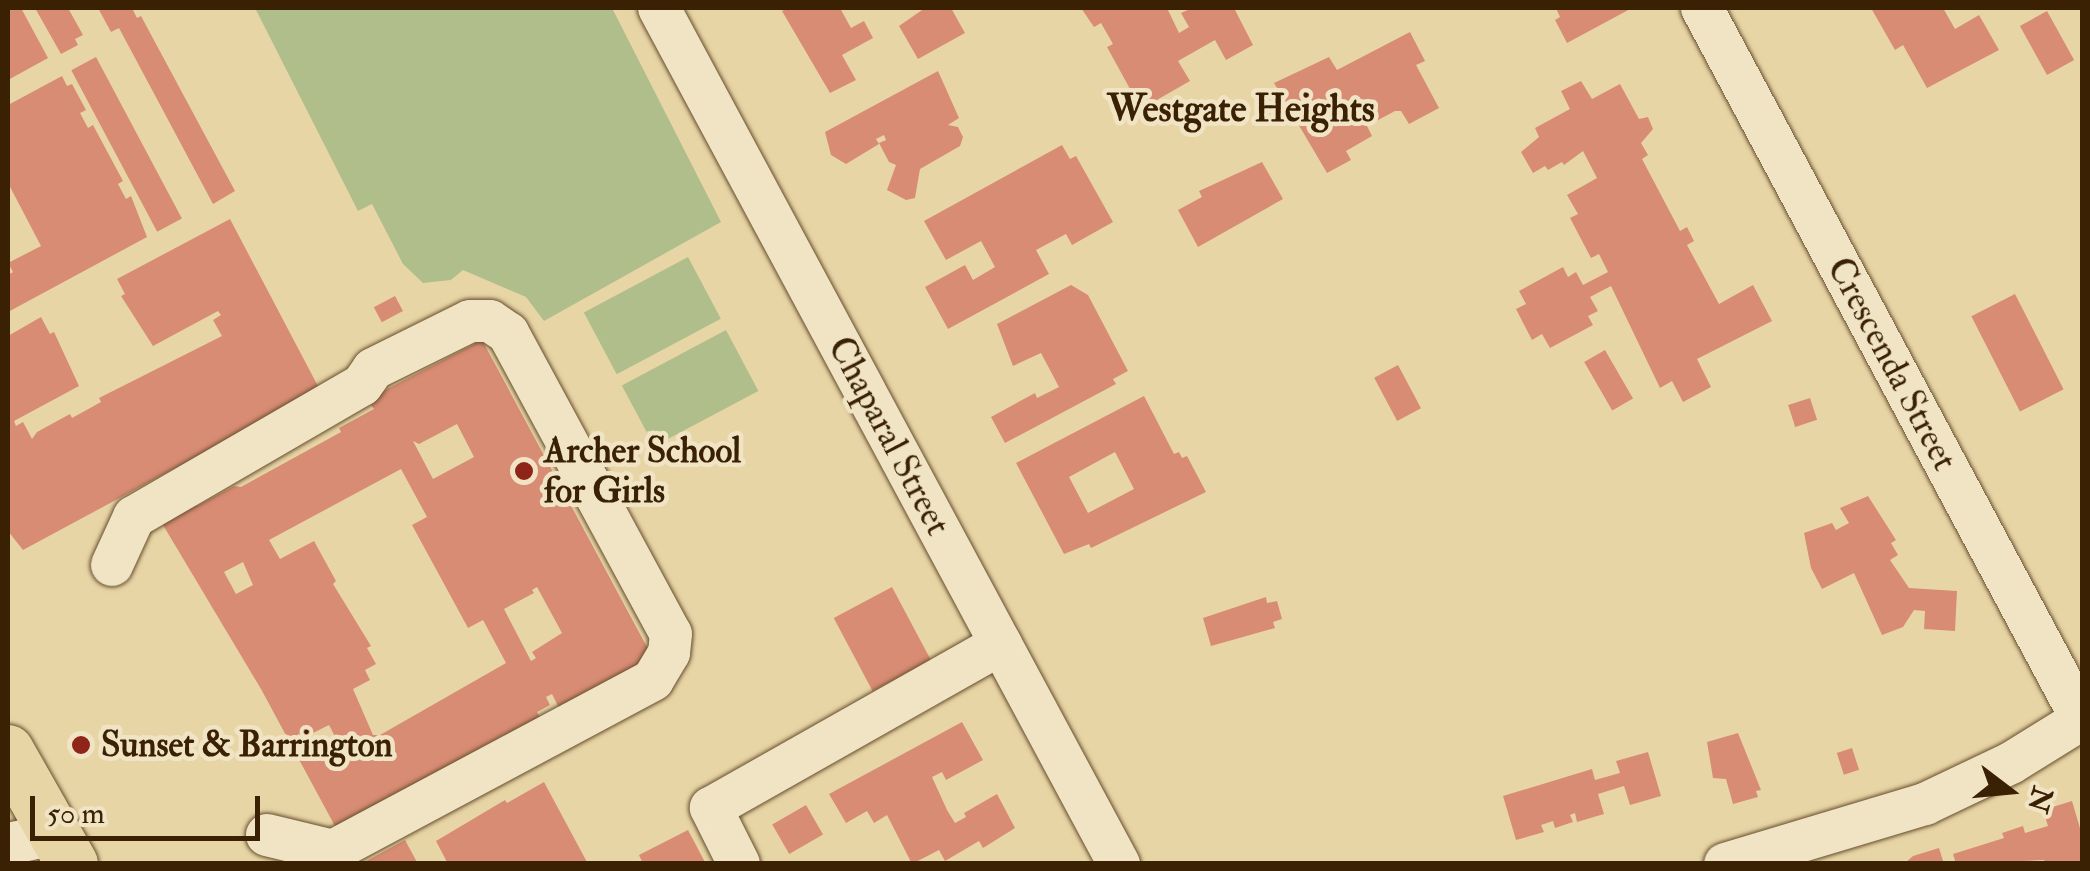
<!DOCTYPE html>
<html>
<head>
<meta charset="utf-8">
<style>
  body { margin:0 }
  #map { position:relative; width:2090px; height:871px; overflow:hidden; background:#e8d5a6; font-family:"IM FELL Double Pica",serif }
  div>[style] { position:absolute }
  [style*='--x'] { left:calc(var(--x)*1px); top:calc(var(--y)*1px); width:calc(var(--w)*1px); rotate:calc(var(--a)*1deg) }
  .green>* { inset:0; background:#b0be8c; transform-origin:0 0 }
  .building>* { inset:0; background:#d88c74; transform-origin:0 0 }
  .roads { filter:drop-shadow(0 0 2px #664e2c) drop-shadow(0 0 2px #664e2c) }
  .minor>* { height:42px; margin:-21px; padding:0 21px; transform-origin:21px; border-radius:21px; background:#f0e4c5 }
  .major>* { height:52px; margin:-26px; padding:0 26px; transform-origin:26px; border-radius:26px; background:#e8d5a6 }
  .dots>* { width:28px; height:28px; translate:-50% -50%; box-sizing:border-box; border:5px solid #f0e4c5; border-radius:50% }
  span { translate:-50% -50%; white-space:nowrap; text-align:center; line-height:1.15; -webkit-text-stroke:9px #f0e4c5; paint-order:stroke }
  .street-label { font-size:35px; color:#3a2104 }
  .poi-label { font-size:35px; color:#3a2104; font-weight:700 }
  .left { translate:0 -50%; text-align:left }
  .neighbourhood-label { font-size:38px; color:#3a2104; font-weight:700 }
  .frame { position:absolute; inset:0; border:10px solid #3a2104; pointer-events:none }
  .north { position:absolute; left:1960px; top:741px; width:100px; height:100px; -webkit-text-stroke:8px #f0e4c5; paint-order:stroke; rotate:106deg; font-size:28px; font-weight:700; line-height:40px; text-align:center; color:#3a2104 }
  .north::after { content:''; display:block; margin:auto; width:35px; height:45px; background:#3a2104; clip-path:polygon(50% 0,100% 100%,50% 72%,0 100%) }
  .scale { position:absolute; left:30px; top:796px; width:230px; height:45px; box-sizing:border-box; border:5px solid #3a2104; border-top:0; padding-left:12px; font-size:30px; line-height:35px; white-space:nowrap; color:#3a2104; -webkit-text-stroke:8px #f0e4c5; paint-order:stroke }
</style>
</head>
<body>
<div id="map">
  <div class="green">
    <div style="clip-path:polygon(255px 8px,612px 8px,721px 222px,544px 321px,526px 297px,463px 270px,451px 280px,423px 283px,403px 264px,372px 204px,358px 211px)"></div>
    <div style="left:688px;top:257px;width:70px;height:118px;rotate:62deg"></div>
    <div style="left:726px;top:330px;width:69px;height:118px;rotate:62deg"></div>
  </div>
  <div class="building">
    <div style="clip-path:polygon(8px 8px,21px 8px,48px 58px,8px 80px)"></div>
    <div style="clip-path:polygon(35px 8px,68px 8px,83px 35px,75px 39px,78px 45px,61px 54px)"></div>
    <div style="clip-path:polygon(98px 8px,132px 8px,137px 18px,141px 16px,235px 191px,213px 204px,119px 28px,111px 32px)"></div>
    <div style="clip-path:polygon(788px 8px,840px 8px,851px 28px,864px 21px,873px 38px,842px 55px,856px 80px,830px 93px,782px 11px)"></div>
    <div style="clip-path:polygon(925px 8px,951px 8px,965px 33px,918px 59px,899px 26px)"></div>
    <div style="clip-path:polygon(1081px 8px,1167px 8px,1179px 33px,1189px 27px,1181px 13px,1192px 8px,1234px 8px,1253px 45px,1226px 60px,1215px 40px,1178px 61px,1190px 81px,1141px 109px,1107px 47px,1113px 44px,1101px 23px,1094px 27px)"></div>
    <div style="clip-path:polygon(1556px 8px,1632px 8px,1567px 43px,1555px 20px,1560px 17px)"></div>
    <div style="clip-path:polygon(1871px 8px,1943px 8px,1955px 29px,1979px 15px,1999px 50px,1927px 88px,1903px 45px,1895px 50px)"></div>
    <div style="left:2047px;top:11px;width:56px;height:31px;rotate:61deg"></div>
    <div style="clip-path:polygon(1410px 32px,1425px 61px,1416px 65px,1439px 108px,1409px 124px,1401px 111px,1395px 111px,1367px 126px,1372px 136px,1346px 151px,1351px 160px,1327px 173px,1274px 83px,1329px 57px,1337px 70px)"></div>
    <div style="left:96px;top:57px;width:183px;height:28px;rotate:62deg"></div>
    <div style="clip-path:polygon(938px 71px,959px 118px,948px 125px,958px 127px,963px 137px,960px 146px,920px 169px,915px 198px,906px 200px,887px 190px,896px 165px,889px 162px,879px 143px,886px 140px,884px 135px,876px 139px,879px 144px,846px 164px,831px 155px,825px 132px)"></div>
    <div style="clip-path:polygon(62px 76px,67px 86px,72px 84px,86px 110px,80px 113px,88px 128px,93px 125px,123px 181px,118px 184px,126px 199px,131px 196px,147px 237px,8px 312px,8px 275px,13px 272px,8px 263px,41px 246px,8px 183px,8px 105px)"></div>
    <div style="clip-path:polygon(1581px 81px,1592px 99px,1620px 84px,1639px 119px,1648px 117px,1653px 129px,1641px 143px,1648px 155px,1642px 159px,1680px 231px,1687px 227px,1694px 241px,1687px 245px,1719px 304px,1753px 285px,1772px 321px,1697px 359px,1711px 387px,1683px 402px,1672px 381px,1660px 388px,1611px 286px,1590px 297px,1598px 311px,1588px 316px,1593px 325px,1550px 348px,1542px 334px,1532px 340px,1516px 309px,1526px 304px,1519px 291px,1563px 267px,1568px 277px,1576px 272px,1583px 285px,1608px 272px,1599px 254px,1591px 258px,1570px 218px,1578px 214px,1567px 195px,1597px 178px,1583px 151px,1564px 165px,1562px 162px,1548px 170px,1545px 166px,1533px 173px,1521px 152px,1539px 137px,1535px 128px,1570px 109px,1561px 91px)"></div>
    <div style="clip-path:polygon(1062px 145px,1070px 159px,1076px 156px,1113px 222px,1072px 245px,1066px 234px,1036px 250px,1049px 274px,948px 329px,925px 287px,965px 265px,973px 280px,995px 267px,981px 241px,946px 260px,924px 221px)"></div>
    <div style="clip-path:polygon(1262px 162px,1283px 199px,1198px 247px,1178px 210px,1202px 197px,1199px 191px)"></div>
    <div style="clip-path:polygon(230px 219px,320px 390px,23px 550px,8px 531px,8px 336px,41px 317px,50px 334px,54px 332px,79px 386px,14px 421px,16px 426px,23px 422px,32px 439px,37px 432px,70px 414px,72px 418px,101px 402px,99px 398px,222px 336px,213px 320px,221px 315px,218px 311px,153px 346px,121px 296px,125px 294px,117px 279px)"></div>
    <div style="clip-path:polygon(1071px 285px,1088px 295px,1128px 371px,1113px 379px,1116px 384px,1005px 443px,991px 417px,1035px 393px,1037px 398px,1059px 387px,1041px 353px,1013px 366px,997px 324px)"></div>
    <div style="left:2015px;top:294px;width:107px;height:49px;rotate:63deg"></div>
    <div style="left:395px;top:296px;width:17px;height:24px;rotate:62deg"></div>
    <div style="clip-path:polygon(evenodd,482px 340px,655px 662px,562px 714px,552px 694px,546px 697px,550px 705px,537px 712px,543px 722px,507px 742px,504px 735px,399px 793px,343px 841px,261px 689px,160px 520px,195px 501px,197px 506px,234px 486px,241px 487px,341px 432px,339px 428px,374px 409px,369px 402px,387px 389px,482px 340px,457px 424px,474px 457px,433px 479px,413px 441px,419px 444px,457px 424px,482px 340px,401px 469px,427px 517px,412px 525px,468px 628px,483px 620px,506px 663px,380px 735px,373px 735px,353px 689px,370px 680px,365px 670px,376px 664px,367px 648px,371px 646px,333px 584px,336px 581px,314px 541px,280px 559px,269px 540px,401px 469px,482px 340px,243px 562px,253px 585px,236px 594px,224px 572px,243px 562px,482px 340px,537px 587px,562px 633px,532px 652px,536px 658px,531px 661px,504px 609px,534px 593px,532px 590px,537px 587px,482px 340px,329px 725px,342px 750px,336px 748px,324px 760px,311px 734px,329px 725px)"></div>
    <div style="left:1605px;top:350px;width:56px;height:24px;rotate:60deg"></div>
    <div style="left:1398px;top:365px;width:49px;height:27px;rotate:62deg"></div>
    <div style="clip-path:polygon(evenodd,1144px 396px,1174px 454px,1179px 452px,1182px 458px,1187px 456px,1206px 492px,1091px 548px,1089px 544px,1064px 554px,1016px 463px,1144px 396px,1115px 452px,1134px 489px,1088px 513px,1069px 477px,1115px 452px)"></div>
    <div style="left:1810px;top:398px;width:23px;height:23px;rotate:72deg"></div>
    <div style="clip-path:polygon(1868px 496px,1896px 540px,1891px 543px,1898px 555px,1890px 560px,1909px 588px,1957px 591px,1955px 631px,1924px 629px,1925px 611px,1914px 610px,1903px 627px,1882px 635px,1854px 573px,1822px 589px,1811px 568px,1804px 533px,1832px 523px,1836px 530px,1849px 523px,1840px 508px)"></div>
    <div style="left:892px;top:587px;width:83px;height:66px;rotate:62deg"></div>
    <div style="clip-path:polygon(1266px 597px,1267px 603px,1277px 601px,1282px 619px,1273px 622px,1275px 628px,1211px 646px,1203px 618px)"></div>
    <div style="clip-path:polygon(962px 722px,983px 760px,946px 780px,942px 772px,932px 777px,947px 810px,955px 823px,966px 817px,964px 813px,997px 794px,1015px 828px,983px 848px,979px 841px,945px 861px,939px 850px,912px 864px,887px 815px,874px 823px,867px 811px,846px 823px,829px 794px)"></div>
    <div style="clip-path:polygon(1738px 733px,1761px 790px,1756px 791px,1758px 797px,1733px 804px,1726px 779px,1713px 778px,1707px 742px)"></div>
    <div style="left:1852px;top:748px;width:23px;height:16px;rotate:72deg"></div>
    <div style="clip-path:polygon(1648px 752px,1661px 796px,1630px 805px,1624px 786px,1598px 794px,1604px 814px,1577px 822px,1575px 813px,1570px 815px,1573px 822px,1555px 828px,1553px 821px,1541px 825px,1544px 832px,1516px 840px,1503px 796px,1592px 769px,1595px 780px,1620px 773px,1616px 761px)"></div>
    <div style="clip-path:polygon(544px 782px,588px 864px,448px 864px,436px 841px,505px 800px,507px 803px)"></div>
    <div style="clip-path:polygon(2072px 801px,2082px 835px,2082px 864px,2045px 864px,2044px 860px,1956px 864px,1953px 854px,2004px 838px,2002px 833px,2023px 826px,2025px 833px,2048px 826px,2043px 810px)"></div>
    <div style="left:806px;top:805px;width:34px;height:39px;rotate:60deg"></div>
    <div style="clip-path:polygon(688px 830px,706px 864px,643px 864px,639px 855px)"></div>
    <div style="clip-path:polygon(405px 840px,418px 864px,361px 864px)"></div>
    <div style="clip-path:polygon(1939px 848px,1944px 864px,1904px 864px,1913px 856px)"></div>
  </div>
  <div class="roads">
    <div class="minor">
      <div style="--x:659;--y:8;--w:972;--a:61.75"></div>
      <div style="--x:1702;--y:8;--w:807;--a:61.91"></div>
      <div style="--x:112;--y:565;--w:53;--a:-65.4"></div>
      <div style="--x:134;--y:517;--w:263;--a:-30.1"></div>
      <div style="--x:362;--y:385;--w:19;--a:-55"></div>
      <div style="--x:373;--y:369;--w:108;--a:-26.3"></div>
      <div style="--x:470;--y:321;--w:20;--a:0"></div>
      <div style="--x:490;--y:321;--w:22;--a:34"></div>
      <div style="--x:508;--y:333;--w:342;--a:61.6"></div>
      <div style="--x:671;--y:634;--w:19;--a:96"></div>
      <div style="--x:669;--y:653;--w:31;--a:121"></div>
      <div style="--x:653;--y:680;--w:363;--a:151.9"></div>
      <div style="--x:333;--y:851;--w:68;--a:-166.4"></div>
      <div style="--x:8;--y:844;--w:48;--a:-12"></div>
      <div style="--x:739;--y:864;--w:63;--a:-116.6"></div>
      <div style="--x:711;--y:808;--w:333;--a:-29.5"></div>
      <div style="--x:1725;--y:864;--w:209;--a:-16.7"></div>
      <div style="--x:1925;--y:804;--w:95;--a:-25.5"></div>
      <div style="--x:2011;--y:763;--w:84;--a:-31.8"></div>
    </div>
    <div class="major">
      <div style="--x:8;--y:751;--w:130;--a:60.5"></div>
    </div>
  </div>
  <div class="dots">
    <div style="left:524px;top:471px;background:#8f2418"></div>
    <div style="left:81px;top:745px;background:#8f2418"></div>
  </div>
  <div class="street-label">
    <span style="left:1892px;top:364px;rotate:62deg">Crescenda Street</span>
    <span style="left:889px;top:436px;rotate:62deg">Chaparal Street</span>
  </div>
  <div class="poi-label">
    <span class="left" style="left:544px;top:471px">Archer School<br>for Girls</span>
    <span class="left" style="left:101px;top:745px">Sunset &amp; Barrington</span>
  </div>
  <div class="neighbourhood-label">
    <span style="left:1241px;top:110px">Westgate Heights</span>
  </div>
  <div class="frame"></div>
  <div class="north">N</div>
  <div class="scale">50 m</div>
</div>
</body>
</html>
